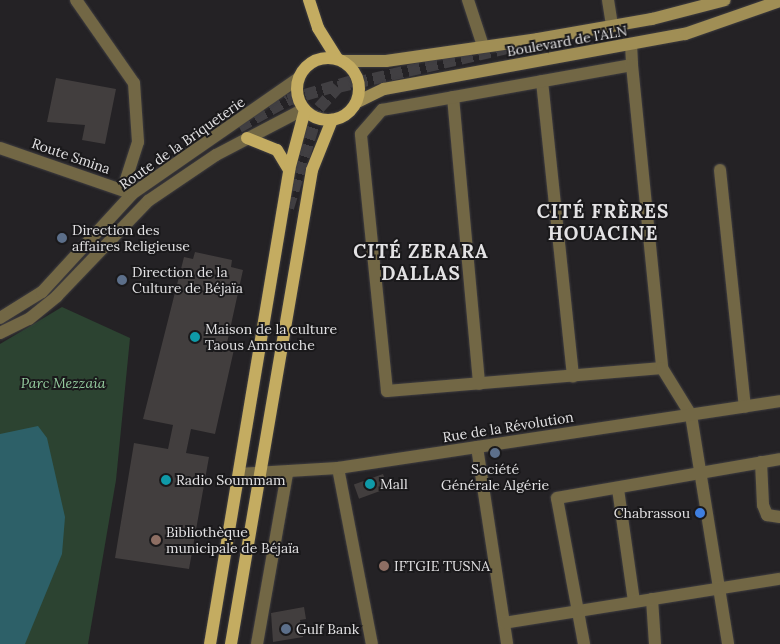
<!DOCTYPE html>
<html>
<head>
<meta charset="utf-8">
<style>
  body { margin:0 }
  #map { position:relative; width:780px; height:644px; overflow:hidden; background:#242225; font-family:Lora,serif }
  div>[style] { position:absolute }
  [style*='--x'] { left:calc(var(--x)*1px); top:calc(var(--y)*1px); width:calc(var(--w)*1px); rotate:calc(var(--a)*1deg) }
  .green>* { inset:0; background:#2c4331 }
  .water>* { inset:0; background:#2d6068 }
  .building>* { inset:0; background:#423e3e; transform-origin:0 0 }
  .tertiary-tunnel>* { height:12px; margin-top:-6px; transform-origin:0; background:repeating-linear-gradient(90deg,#413f42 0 12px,transparent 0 18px) }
  .primary-tunnel>* { height:12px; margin-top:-6px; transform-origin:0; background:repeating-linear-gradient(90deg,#413f42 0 12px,transparent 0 18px) }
  .roads { filter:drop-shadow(0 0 1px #3f3d40) drop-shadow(0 0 1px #3f3d40) }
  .minor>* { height:12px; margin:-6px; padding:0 6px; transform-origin:6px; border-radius:6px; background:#726745 }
  .tertiary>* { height:12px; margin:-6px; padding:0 6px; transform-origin:6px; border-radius:6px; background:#726745 }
  .secondary>* { height:12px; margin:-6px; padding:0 6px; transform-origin:6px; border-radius:6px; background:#a08e55 }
  .primary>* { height:12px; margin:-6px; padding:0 6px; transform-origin:6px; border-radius:6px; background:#c4ac61 }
  .primary>.ring { margin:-6px; padding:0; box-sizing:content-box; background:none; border:12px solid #c4ac61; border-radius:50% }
  .dots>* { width:14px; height:14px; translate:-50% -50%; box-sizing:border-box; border:2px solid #1a191b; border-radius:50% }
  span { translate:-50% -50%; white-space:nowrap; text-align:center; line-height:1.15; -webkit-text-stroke:4px #1a191b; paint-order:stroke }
  .street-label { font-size:14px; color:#e3e2e4 }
  .poi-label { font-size:14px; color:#e3e2e4 }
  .left { translate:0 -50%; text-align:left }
  .right { translate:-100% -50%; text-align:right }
  .park-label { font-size:14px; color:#97cfa1; font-style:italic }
  .district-label { font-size:19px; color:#e3e2e4; font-weight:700; letter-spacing:1px }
</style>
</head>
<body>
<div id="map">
  <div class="green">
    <div style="clip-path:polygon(62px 307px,130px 338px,116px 480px,88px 644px,0 644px,0 344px)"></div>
  </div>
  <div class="water">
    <div style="clip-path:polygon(38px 426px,47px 438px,65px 517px,62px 554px,25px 644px,0 644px,0 434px)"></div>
  </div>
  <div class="building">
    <div style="clip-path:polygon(56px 78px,116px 89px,105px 144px,82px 140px,85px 125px,47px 122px)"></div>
    <div style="clip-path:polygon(195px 252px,232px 260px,231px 267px,243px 270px,227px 343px,235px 345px,215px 434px,191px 429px,186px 453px,209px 457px,189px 569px,115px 558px,134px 443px,168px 449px,173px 425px,143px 419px,184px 257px,193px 259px)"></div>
    <div style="left:383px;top:474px;width:15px;height:31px;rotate:70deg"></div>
    <div style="clip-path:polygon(304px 607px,306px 619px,300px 620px,303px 637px,273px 642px,271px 613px)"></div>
  </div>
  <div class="tertiary-tunnel">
    <div style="--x:239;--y:127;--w:56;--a:-28.9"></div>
    <div style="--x:288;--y:100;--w:67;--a:-16.5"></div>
  </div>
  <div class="primary-tunnel">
    <div style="--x:288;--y:208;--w:105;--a:-72.8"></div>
    <div style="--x:319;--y:108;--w:28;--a:-48"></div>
    <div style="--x:338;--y:87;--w:191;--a:-13"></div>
  </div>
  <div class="roads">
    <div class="minor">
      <div style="--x:76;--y:0;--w:101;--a:55.1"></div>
      <div style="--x:134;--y:83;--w:59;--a:86.1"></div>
      <div style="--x:138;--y:142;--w:49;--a:107.7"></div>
      <div style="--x:468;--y:0;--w:48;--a:71.9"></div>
      <div style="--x:608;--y:0;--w:26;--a:81"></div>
      <div style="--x:631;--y:44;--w:21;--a:87"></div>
      <div style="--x:542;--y:81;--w:297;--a:84"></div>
      <div style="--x:453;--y:97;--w:288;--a:84.8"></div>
      <div style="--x:0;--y:148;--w:138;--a:19.1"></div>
      <div style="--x:720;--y:170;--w:238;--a:84"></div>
      <div style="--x:662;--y:368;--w:276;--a:175.2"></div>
      <div style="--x:387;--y:391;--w:258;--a:-95.8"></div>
      <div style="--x:361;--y:134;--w:32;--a:-49"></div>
      <div style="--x:382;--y:110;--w:254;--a:-10.2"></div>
      <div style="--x:632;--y:65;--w:304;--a:84.3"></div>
      <div style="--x:662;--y:368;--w:55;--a:58.3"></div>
      <div style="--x:691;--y:415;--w:232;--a:80.8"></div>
      <div style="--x:477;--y:447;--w:199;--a:81.3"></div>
      <div style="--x:761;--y:462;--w:43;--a:87.3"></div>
      <div style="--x:763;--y:505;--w:11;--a:68"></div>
      <div style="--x:767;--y:515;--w:13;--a:9"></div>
      <div style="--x:338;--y:468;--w:179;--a:79.1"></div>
      <div style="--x:239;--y:474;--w:99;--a:-3.5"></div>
      <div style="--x:338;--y:468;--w:447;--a:-8.6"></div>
      <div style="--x:618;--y:489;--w:114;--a:81.9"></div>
      <div style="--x:652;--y:599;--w:45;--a:86.2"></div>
      <div style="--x:504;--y:623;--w:279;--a:-9.1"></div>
      <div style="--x:257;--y:644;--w:173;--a:-80"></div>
      <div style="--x:584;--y:644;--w:148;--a:-100.5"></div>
      <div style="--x:557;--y:498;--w:226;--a:-9.9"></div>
    </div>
    <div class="tertiary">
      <div style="--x:0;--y:318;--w:49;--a:-31.8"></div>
      <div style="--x:42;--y:292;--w:133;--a:-47.4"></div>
      <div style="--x:132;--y:194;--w:203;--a:-34.8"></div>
      <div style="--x:0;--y:333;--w:32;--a:-26"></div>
      <div style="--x:29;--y:319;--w:36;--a:-39"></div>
      <div style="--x:57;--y:296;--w:132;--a:-46.2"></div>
      <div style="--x:148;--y:201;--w:82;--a:-34.1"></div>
      <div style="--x:216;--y:155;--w:99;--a:-27.6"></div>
    </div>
    <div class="secondary">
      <div style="--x:343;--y:61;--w:43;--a:0"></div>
      <div style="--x:386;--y:61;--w:154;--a:-8.2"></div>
      <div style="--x:538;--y:39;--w:116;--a:-10"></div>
      <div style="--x:652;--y:19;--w:75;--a:-14.6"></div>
      <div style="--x:357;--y:102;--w:30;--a:-26"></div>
      <div style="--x:384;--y:89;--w:306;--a:-10.4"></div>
      <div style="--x:685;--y:34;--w:101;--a:-19.2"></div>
    </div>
    <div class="primary">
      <div style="--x:309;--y:0;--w:29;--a:72"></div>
      <div style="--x:318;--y:28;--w:36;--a:58"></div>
      <div class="ring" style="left:297px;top:58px;width:50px;height:50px"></div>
      <div style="--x:247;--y:138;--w:32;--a:22"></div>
      <div style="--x:277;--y:150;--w:23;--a:59"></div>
      <div style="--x:210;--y:644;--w:481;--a:-80.5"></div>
      <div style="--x:289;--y:170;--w:62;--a:-75.1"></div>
      <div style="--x:231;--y:644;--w:481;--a:-80.3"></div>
      <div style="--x:312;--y:170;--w:54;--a:-68.2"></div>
    </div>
  </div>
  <div class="dots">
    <div style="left:62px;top:238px;background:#5c6f8a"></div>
    <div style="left:122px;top:280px;background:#5c6f8a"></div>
    <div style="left:195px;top:337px;background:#0f9aa8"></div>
    <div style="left:495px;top:453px;background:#5c6f8a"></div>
    <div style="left:166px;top:480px;background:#0f9aa8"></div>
    <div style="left:370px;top:484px;background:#0f9aa8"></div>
    <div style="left:700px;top:513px;background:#3f7fe0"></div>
    <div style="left:156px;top:540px;background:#8d6e63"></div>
    <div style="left:384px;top:566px;background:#8d6e63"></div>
    <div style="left:286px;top:629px;background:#5c6f8a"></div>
  </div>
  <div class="street-label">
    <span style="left:567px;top:41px;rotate:-10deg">Boulevard de l'ALN</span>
    <span style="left:182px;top:143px;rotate:-35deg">Route de la Briqueterie</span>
    <span style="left:71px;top:156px;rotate:19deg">Route Smina</span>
    <span style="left:508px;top:427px;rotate:-9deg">Rue de la Révolution</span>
  </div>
  <div class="poi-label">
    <span class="left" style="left:72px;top:238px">Direction des<br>affaires Religieuse</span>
    <span class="left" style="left:132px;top:280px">Direction de la<br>Culture de Béjaïa</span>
    <span class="left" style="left:205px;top:337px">Maison de la culture<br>Taous Amrouche</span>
    <span style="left:495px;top:477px">Société<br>Générale Algérie</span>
    <span class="left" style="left:176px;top:480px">Radio Soummam</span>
    <span class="left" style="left:380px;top:484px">Mall</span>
    <span class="right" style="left:690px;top:513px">Chabrassou</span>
    <span class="left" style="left:166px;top:540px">Bibliothèque<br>municipale de Béjaïa</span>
    <span class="left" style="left:394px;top:566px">IFTGIE TUSNA</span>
    <span class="left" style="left:296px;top:629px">Gulf Bank</span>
  </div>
  <div class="park-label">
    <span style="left:63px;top:383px">Parc Mezzaia</span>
  </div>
  <div class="district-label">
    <span style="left:603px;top:223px">CITÉ FRÈRES<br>HOUACINE</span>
    <span style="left:421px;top:263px">CITÉ ZERARA<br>DALLAS</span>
  </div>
</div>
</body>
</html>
